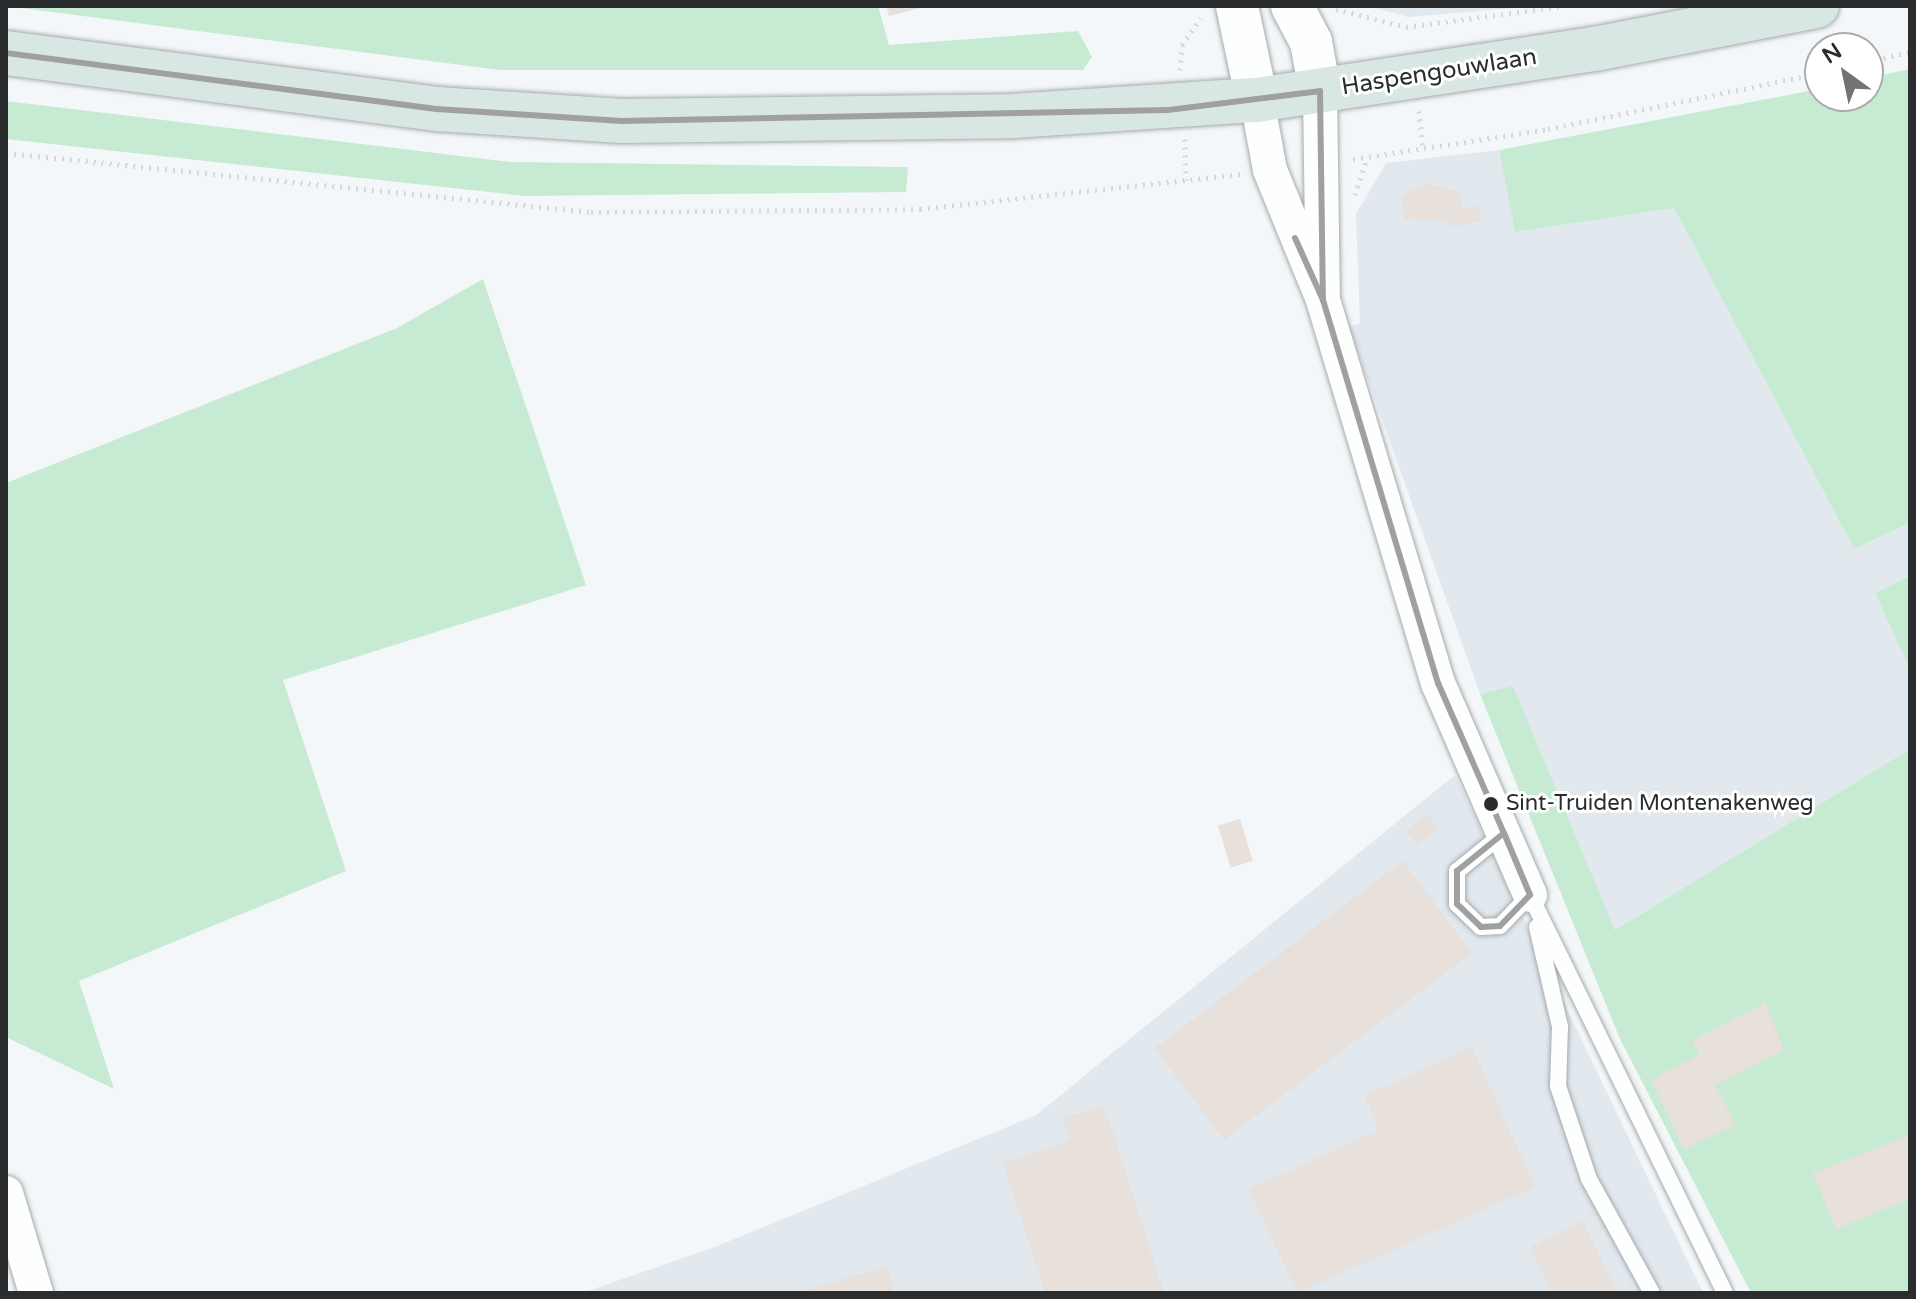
<!DOCTYPE html>
<html>
<head>
<meta charset="utf-8">
<style>
  body { margin:0 }
  #map { position:relative; width:1916px; height:1299px; overflow:hidden; background:#f4f7f9; font-family:"Varela Round",sans-serif }
  div>[style] { position:absolute }
  [style*='--x'] { left:calc(var(--x)*1px); top:calc(var(--y)*1px); width:calc(var(--w)*1px); rotate:calc(var(--a)*1deg) }
  .built>* { inset:0; background:#e1e9ef }
  .green>* { inset:0; background:#c6ebd2 }
  .building>* { inset:0; background:#e7e0db; transform-origin:0 0 }
  .path>* { height:5px; margin-top:-2.5px; transform-origin:0; background:repeating-linear-gradient(90deg,#d8d8da 0 2px,transparent 0 8px) }
  .roads { filter:drop-shadow(0 0 2px #a8aaab) drop-shadow(0 0 2px #a8aaab) }
  .service>* { height:16px; margin:-8px; padding:0 8px; transform-origin:8px; border-radius:8px; background:#fdfefe }
  .minor>* { height:34px; margin:-17px; padding:0 17px; transform-origin:17px; border-radius:17px; background:#fdfefe }
  .tertiary>* { height:42px; margin:-21px; padding:0 21px; transform-origin:21px; border-radius:21px; background:#fdfefe }
  .primary>* { height:44px; margin:-22px; padding:0 22px; transform-origin:22px; border-radius:22px; background:#d8e7e4 }
  .bus-1>* { height:6px; margin:-3px; padding:0 3px; transform-origin:3px; border-radius:3px; background:#a0a0a1 }
  .dots>* { width:22px; height:22px; translate:-50% -50%; box-sizing:border-box; border:4px solid #fff; border-radius:50% }
  span { translate:-50% -50%; white-space:nowrap; text-align:center; line-height:1.15; -webkit-text-stroke:6px #fff; paint-order:stroke }
  .bus-label { font-size:22px; color:#2b2c2e }
  .left { translate:0 -50%; text-align:left }
  .street-label { font-size:24px; color:#2b2c2e }
  .frame { position:absolute; inset:0; border:8px solid #2b2c2e; pointer-events:none }
  .north { position:absolute; left:1804px; top:32px; width:80px; height:80px; box-sizing:border-box; background:#fff; border:2px solid #aaabab; border-radius:50%; rotate:327deg; font-size:22px; font-weight:700; line-height:32px; text-align:center; color:#2b2c2e }
  .north::after { content:''; display:block; margin:auto; width:28px; height:36px; background:#717375; clip-path:polygon(50% 0,100% 100%,50% 72%,0 100%) }
</style>
</head>
<body>
<div id="map">
  <div class="built">
    <div style="clip-path:polygon(1367px 6px,1538px 6px,1409px 17px)"></div>
    <div style="clip-path:polygon(1499px 150px,1515px 232px,1674px 208px,1854px 549px,1910px 523px,1910px 576px,1875px 593px,1910px 669px,1910px 749px,1615px 930px,1513px 687px,1480px 694px,1349px 327px,1360px 323px,1356px 214px,1386px 163px)"></div>
    <div style="clip-path:polygon(1455px 775px,1703px 1293px,582px 1293px,715px 1247px,1036px 1115px)"></div>
  </div>
  <div class="green">
    <div style="clip-path:polygon(6px 6px,878px 6px,889px 45px,1078px 31px,1092px 57px,1083px 70px,500px 70px)"></div>
    <div style="clip-path:polygon(1910px 69px,1910px 523px,1854px 549px,1674px 208px,1515px 232px,1499px 150px,1820px 89px,1820px 96px,1868px 96px,1868px 78px)"></div>
    <div style="clip-path:polygon(6px 101px,510px 162px,908px 167px,906px 192px,525px 196px,6px 139px)"></div>
    <div style="clip-path:polygon(483px 279px,586px 585px,283px 680px,346px 871px,79px 981px,114px 1089px,6px 1037px,6px 483px,397px 328px)"></div>
    <div style="clip-path:polygon(1910px 576px,1910px 669px,1875px 593px)"></div>
    <div style="clip-path:polygon(1513px 686px,1615px 930px,1910px 749px,1910px 1293px,1751px 1293px,1620px 1039px,1480px 694px)"></div>
  </div>
  <div class="building">
    <div style="clip-path:polygon(886px 6px,924px 6px,924px 7px,889px 16px)"></div>
    <div style="clip-path:polygon(1426px 184px,1460px 192px,1462px 208px,1479px 206px,1481px 221px,1449px 227px,1448px 221px,1405px 219px,1401px 196px)"></div>
    <div style="left:1427px;top:814px;width:18px;height:27px;rotate:52deg"></div>
    <div style="left:1240px;top:819px;width:44px;height:23px;rotate:73deg"></div>
    <div style="left:1403px;top:861px;width:115px;height:311px;rotate:53deg"></div>
    <div style="clip-path:polygon(1765px 1003px,1784px 1050px,1715px 1085px,1735px 1125px,1684px 1149px,1651px 1080px,1699px 1055px,1692px 1041px)"></div>
    <div style="clip-path:polygon(1472px 1047px,1535px 1187px,1297px 1293px,1249px 1189px,1379px 1130px,1364px 1096px)"></div>
    <div style="clip-path:polygon(1103px 1106px,1112px 1129px,1164px 1293px,1045px 1293px,1003px 1162px,1070px 1141px,1063px 1118px)"></div>
    <div style="clip-path:polygon(1910px 1135px,1910px 1199px,1836px 1229px,1813px 1173px)"></div>
    <div style="clip-path:polygon(1583px 1221px,1617px 1293px,1552px 1293px,1530px 1247px)"></div>
    <div style="clip-path:polygon(886px 1266px,894px 1293px,803px 1293px,802px 1292px)"></div>
  </div>
  <div class="path">
    <div style="--x:1336;--y:9;--w:72;--a:14.4"></div>
    <div style="--x:1406;--y:27;--w:158;--a:-7.6"></div>
    <div style="--x:1868;--y:62;--w:43;--a:-13.4"></div>
    <div style="--x:1180;--y:70;--w:25;--a:-85"></div>
    <div style="--x:1182;--y:45;--w:33;--a:-55"></div>
    <div style="--x:1419;--y:111;--w:37;--a:84"></div>
    <div style="--x:1185;--y:139;--w:41;--a:88.6"></div>
    <div style="--x:6;--y:153;--w:588;--a:5.76"></div>
    <div style="--x:591;--y:212;--w:329;--a:-0.5"></div>
    <div style="--x:920;--y:209;--w:322;--a:-6.2"></div>
    <div style="--x:1353;--y:159;--w:197;--a:-8.7"></div>
    <div style="--x:1548;--y:129;--w:278;--a:-11.6"></div>
    <div style="--x:1355;--y:195;--w:40;--a:-72"></div>
  </div>
  <div class="roads">
    <div class="service">
      <div style="--x:1504;--y:833;--w:60;--a:141"></div>
      <div style="--x:1457;--y:871;--w:33;--a:90"></div>
      <div style="--x:1457;--y:904;--w:33;--a:44"></div>
      <div style="--x:1481;--y:927;--w:19;--a:-3"></div>
      <div style="--x:1500;--y:926;--w:43;--a:-45.9"></div>
      <div style="--x:1530;--y:895;--w:443;--a:63.9"></div>
      <div style="--x:1537;--y:927;--w:103;--a:77"></div>
      <div style="--x:1560;--y:1027;--w:59;--a:91.9"></div>
      <div style="--x:1558;--y:1086;--w:98;--a:71.6"></div>
      <div style="--x:1589;--y:1179;--w:130;--a:61.1"></div>
    </div>
    <div class="minor">
      <div style="--x:1320;--y:91;--w:205;--a:89.2"></div>
      <div style="--x:1257;--y:100;--w:71;--a:79.5"></div>
      <div style="--x:1270;--y:170;--w:140;--a:67.8"></div>
      <div style="--x:1323;--y:300;--w:400;--a:73.3"></div>
      <div style="--x:1438;--y:683;--w:231;--a:66.5"></div>
      <div style="--x:6;--y:1193;--w:104;--a:73.3"></div>
    </div>
    <div class="tertiary">
      <div style="--x:1237;--y:6;--w:96;--a:78"></div>
      <div style="--x:1292;--y:6;--w:41;--a:62.2"></div>
      <div style="--x:1311;--y:42;--w:50;--a:79.6"></div>
    </div>
    <div class="primary">
      <div style="--x:6;--y:53;--w:435;--a:7.4"></div>
      <div style="--x:437;--y:109;--w:185;--a:3.7"></div>
      <div style="--x:622;--y:121;--w:391;--a:-0.7"></div>
      <div style="--x:1013;--y:116;--w:245;--a:-3.8"></div>
      <div style="--x:1257;--y:100;--w:342;--a:-8.6"></div>
      <div style="--x:1595;--y:49;--w:226;--a:-11"></div>
    </div>
  </div>
  <div class="bus-1">
    <div style="--x:6;--y:53;--w:435;--a:7.4"></div>
    <div style="--x:437;--y:109;--w:185;--a:3.7"></div>
    <div style="--x:622;--y:121;--w:546;--a:-1.15"></div>
    <div style="--x:1168;--y:110;--w:153;--a:-7.1"></div>
    <div style="--x:1320;--y:91;--w:209;--a:89.2"></div>
    <div style="--x:1295;--y:238;--w:68;--a:65.7"></div>
    <div style="--x:1323;--y:300;--w:400;--a:73.3"></div>
    <div style="--x:1438;--y:683;--w:164;--a:66.3"></div>
    <div style="--x:1504;--y:833;--w:67;--a:67.2"></div>
    <div style="--x:1530;--y:895;--w:43;--a:134.1"></div>
    <div style="--x:1500;--y:926;--w:19;--a:177"></div>
    <div style="--x:1481;--y:927;--w:33;--a:-136"></div>
    <div style="--x:1457;--y:904;--w:33;--a:-90"></div>
    <div style="--x:1457;--y:871;--w:60;--a:-39"></div>
  </div>
  <div class="dots">
    <div style="left:1491px;top:804px;background:#2b2c2e"></div>
  </div>
  <div class="bus-label">
    <span class="left" style="left:1506px;top:804px">Sint-Truiden Montenakenweg</span>
  </div>
  <div class="street-label">
    <span style="left:1439px;top:72px;rotate:-9deg">Haspengouwlaan</span>
  </div>
  <div class="frame"></div>
  <div class="north">N</div>
</div>
</body>
</html>
